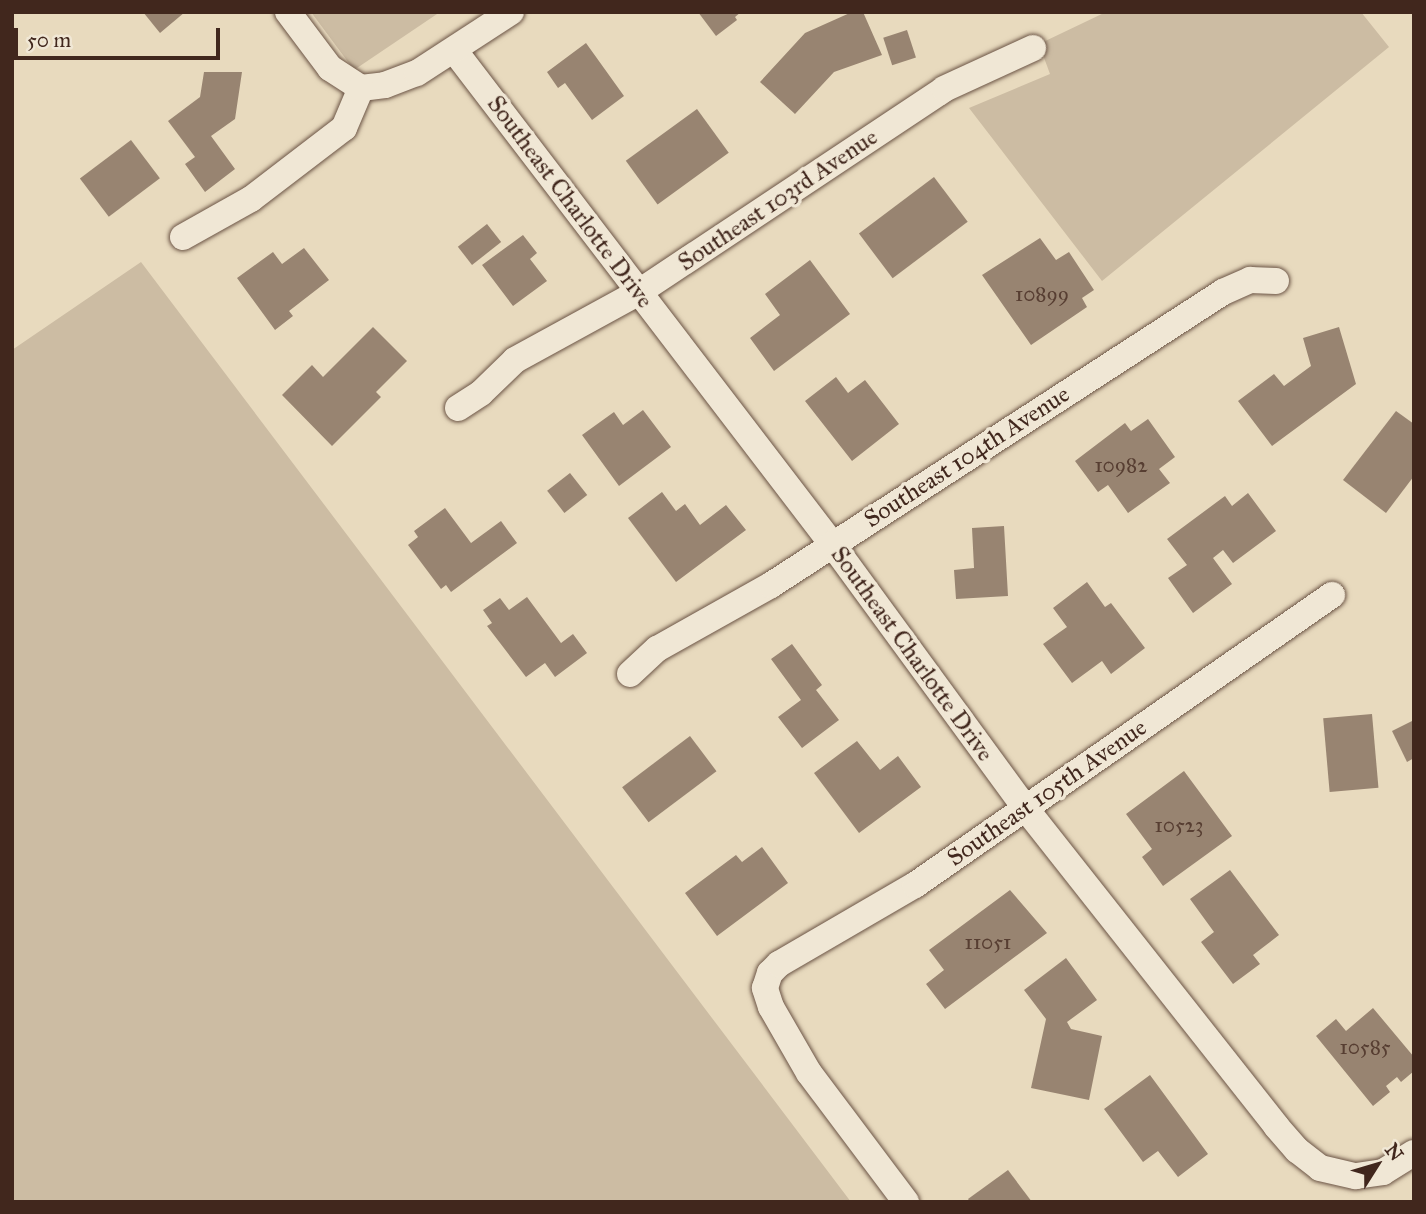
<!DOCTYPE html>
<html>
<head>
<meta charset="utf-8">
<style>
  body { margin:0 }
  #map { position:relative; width:1426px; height:1214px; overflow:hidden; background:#e8dabe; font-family:"IM FELL Great Primer",serif }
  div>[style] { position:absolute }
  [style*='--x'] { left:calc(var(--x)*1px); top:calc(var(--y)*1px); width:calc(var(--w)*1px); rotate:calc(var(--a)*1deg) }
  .green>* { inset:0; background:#ccbca3 }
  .building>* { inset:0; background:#988471; transform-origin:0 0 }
  .roads { filter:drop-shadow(0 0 2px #6b5445) drop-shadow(0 0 2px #6b5445) }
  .street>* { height:26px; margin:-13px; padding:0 13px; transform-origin:13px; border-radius:13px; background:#f0e7d5 }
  span { translate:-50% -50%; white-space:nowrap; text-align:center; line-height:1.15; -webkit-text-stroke:7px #f0e7d5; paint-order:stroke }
  .number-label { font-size:21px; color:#573e32 }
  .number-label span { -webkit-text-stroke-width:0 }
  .street-label { font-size:24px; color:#41271d }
  .frame { position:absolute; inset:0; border:14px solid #41271d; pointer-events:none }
  .north { position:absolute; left:1342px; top:1130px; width:70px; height:70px; -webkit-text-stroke:5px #f0e7d5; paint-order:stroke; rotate:53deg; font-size:19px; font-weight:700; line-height:28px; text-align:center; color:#41271d }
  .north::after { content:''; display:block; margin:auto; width:24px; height:32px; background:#41271d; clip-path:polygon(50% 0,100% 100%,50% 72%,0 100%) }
  .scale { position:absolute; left:14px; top:28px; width:206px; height:32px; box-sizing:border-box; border:4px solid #41271d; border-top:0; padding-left:9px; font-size:21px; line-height:24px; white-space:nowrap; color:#41271d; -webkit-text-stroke:5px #f0e7d5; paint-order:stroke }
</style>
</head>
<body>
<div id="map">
  <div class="green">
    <div style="clip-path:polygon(311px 12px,440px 12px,354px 70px)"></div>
    <div style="clip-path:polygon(1106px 12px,1361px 12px,1389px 47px,1102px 281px,969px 108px,1050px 74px,1039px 44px)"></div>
    <div style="clip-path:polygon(141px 262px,616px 891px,851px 1202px,12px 1202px,12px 350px)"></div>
  </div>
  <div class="building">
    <div style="clip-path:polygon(143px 12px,185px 12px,160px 33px)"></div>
    <div style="clip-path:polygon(698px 12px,741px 12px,735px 17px,737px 20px,716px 36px)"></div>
    <div style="clip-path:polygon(852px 12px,863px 12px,882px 55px,834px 72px,795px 114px,760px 82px,805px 33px)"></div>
    <div style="left:907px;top:30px;width:29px;height:25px;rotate:72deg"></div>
    <div style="clip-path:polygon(586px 43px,624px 96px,592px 120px,565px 83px,558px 88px,547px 72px)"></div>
    <div style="clip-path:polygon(204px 72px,242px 72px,235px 119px,211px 136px,235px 169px,205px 192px,185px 164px,195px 157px,168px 121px,200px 97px)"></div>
    <div style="left:697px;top:109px;width:54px;height:88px;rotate:54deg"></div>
    <div style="left:131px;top:140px;width:48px;height:64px;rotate:53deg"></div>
    <div style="left:934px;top:177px;width:56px;height:94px;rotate:53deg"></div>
    <div style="left:487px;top:224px;width:23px;height:37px;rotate:52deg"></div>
    <div style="clip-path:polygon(523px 235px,537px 253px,530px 259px,547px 281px,513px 306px,482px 265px)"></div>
    <div style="clip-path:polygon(1040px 238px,1056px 260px,1069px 252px,1094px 290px,1082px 298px,1087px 307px,1031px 345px,982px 275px)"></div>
    <div style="clip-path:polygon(304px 248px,329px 280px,289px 311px,293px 316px,275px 330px,237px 278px,273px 252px,282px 264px)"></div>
    <div style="clip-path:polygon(810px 260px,850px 314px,774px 371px,750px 338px,780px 315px,765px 294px)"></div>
    <div style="clip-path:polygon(373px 327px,407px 361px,376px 392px,381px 397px,332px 446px,282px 395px,312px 365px,323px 377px)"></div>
    <div style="clip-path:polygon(1339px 327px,1356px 384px,1272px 446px,1238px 401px,1274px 374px,1284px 386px,1311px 366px,1303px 338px)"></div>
    <div style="clip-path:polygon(836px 377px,848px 393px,865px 380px,899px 424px,852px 461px,805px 401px)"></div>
    <div style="clip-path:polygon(643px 410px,671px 447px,619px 486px,582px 435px,614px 412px,623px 425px)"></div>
    <div style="clip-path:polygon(1396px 411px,1414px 424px,1414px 476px,1386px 513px,1343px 480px)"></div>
    <div style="clip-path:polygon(1148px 419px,1175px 457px,1159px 469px,1170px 483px,1128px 513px,1108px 485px,1098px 492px,1075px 461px,1125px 423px,1131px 431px)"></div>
    <div style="left:570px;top:473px;width:28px;height:29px;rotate:52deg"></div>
    <div style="clip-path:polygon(662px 492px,676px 511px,685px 504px,700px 525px,726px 505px,746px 530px,676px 582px,628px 518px)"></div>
    <div style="clip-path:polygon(1248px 493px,1276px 531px,1233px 563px,1223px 550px,1213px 558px,1232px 584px,1193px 613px,1168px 578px,1187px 565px,1167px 539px,1225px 496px,1232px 506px)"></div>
    <div style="clip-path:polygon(445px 508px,471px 543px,501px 521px,517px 543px,451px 592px,446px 585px,441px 589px,408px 545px,418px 537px,414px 531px)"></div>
    <div style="clip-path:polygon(1004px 526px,1008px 596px,956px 599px,954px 570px,974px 568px,972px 528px)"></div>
    <div style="clip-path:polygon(1087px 582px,1105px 607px,1111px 603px,1145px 648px,1111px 674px,1102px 661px,1072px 683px,1043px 644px,1067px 627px,1053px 608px)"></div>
    <div style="clip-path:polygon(527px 597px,561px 643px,573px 634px,587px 653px,555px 677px,545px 663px,526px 677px,487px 626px,492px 623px,483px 610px,500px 598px,509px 610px)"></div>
    <div style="clip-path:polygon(792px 644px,822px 685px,816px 690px,839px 720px,802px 748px,778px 717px,801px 700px,771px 659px)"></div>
    <div style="left:1372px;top:714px;width:74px;height:49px;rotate:85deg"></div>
    <div style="clip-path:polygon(1412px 721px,1414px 758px,1407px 762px,1392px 731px)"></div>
    <div style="left:690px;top:736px;width:44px;height:85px;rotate:53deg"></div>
    <div style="clip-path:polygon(857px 741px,880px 770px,898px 756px,921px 787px,859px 833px,814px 773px)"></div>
    <div style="clip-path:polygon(1184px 771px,1232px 836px,1163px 886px,1142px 857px,1152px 849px,1126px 814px)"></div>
    <div style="clip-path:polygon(762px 847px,788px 883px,717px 936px,685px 893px,736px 855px,742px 862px)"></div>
    <div style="clip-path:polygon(1230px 870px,1279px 935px,1253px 955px,1260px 964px,1233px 984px,1201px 942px,1214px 932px,1190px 899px)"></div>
    <div style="clip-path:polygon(1010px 890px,1047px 933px,945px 1009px,926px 984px,944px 970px,929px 950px)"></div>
    <div style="clip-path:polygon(1066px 958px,1097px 1000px,1067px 1022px,1071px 1029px,1102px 1036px,1089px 1100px,1031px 1088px,1046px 1019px,1024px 990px)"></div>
    <div style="clip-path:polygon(1373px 1008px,1414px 1057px,1414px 1071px,1401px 1082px,1397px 1077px,1386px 1086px,1390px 1092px,1373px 1106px,1316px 1036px,1336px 1019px,1346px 1031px)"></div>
    <div style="clip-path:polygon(1150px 1075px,1208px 1154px,1178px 1177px,1158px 1151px,1143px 1162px,1104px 1109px)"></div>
    <div style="clip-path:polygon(1008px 1170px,1032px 1202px,970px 1202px,968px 1199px)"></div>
  </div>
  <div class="roads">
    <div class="street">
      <div style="--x:288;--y:12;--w:70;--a:53.1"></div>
      <div style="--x:330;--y:68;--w:37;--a:33"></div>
      <div style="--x:454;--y:50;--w:622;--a:52.58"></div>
      <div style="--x:832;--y:544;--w:328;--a:53.8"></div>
      <div style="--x:1026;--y:809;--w:404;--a:51.7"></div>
      <div style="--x:1276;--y:1126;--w:32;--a:49"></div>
      <div style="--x:1297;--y:1150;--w:29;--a:38"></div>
      <div style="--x:1320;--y:1168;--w:37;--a:13"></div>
      <div style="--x:1356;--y:1176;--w:27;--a:-8"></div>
      <div style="--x:1383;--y:1172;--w:36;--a:-32"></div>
      <div style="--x:183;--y:237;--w:78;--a:-29.2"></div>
      <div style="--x:251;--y:199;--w:117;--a:-37.4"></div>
      <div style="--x:344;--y:128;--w:43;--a:-67"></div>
      <div style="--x:361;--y:88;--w:24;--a:-7"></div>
      <div style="--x:385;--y:85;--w:34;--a:-21"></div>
      <div style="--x:417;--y:73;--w:112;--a:-33"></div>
      <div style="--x:458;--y:408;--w:27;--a:-33"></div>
      <div style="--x:481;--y:393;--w:47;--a:-44.1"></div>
      <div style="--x:515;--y:360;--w:141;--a:-28.7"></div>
      <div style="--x:639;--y:292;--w:366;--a:-33.6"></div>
      <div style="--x:944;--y:89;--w:98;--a:-24.7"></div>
      <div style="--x:630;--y:674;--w:37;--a:-43"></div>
      <div style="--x:657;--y:649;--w:131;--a:-29.3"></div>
      <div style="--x:771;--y:585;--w:539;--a:-32.95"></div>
      <div style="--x:1223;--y:292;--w:30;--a:-24"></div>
      <div style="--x:1250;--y:280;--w:26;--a:2"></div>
      <div style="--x:906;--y:1202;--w:161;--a:-126.9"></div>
      <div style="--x:809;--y:1073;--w:76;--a:-119.9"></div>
      <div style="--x:771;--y:1007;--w:20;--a:-108"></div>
      <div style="--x:765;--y:988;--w:16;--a:-72"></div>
      <div style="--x:770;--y:973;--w:13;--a:-45"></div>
      <div style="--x:779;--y:964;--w:157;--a:-30.2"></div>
      <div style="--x:915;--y:885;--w:508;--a:-34.82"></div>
    </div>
  </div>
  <div class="number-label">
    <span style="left:1042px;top:294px">10899</span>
    <span style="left:1121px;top:465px">10982</span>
    <span style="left:1179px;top:825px">10523</span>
    <span style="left:988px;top:942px">11051</span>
    <span style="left:1365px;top:1047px">10585</span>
  </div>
  <div class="street-label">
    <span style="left:778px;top:200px;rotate:-34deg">Southeast 103rd Avenue</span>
    <span style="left:570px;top:202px;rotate:53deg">Southeast Charlotte Drive</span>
    <span style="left:967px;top:457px;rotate:-33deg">Southeast 104th Avenue</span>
    <span style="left:912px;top:654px;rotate:54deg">Southeast Charlotte Drive</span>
    <span style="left:1047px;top:793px;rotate:-35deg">Southeast 105th Avenue</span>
  </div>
  <div class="frame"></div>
  <div class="north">N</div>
  <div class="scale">50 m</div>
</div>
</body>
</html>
